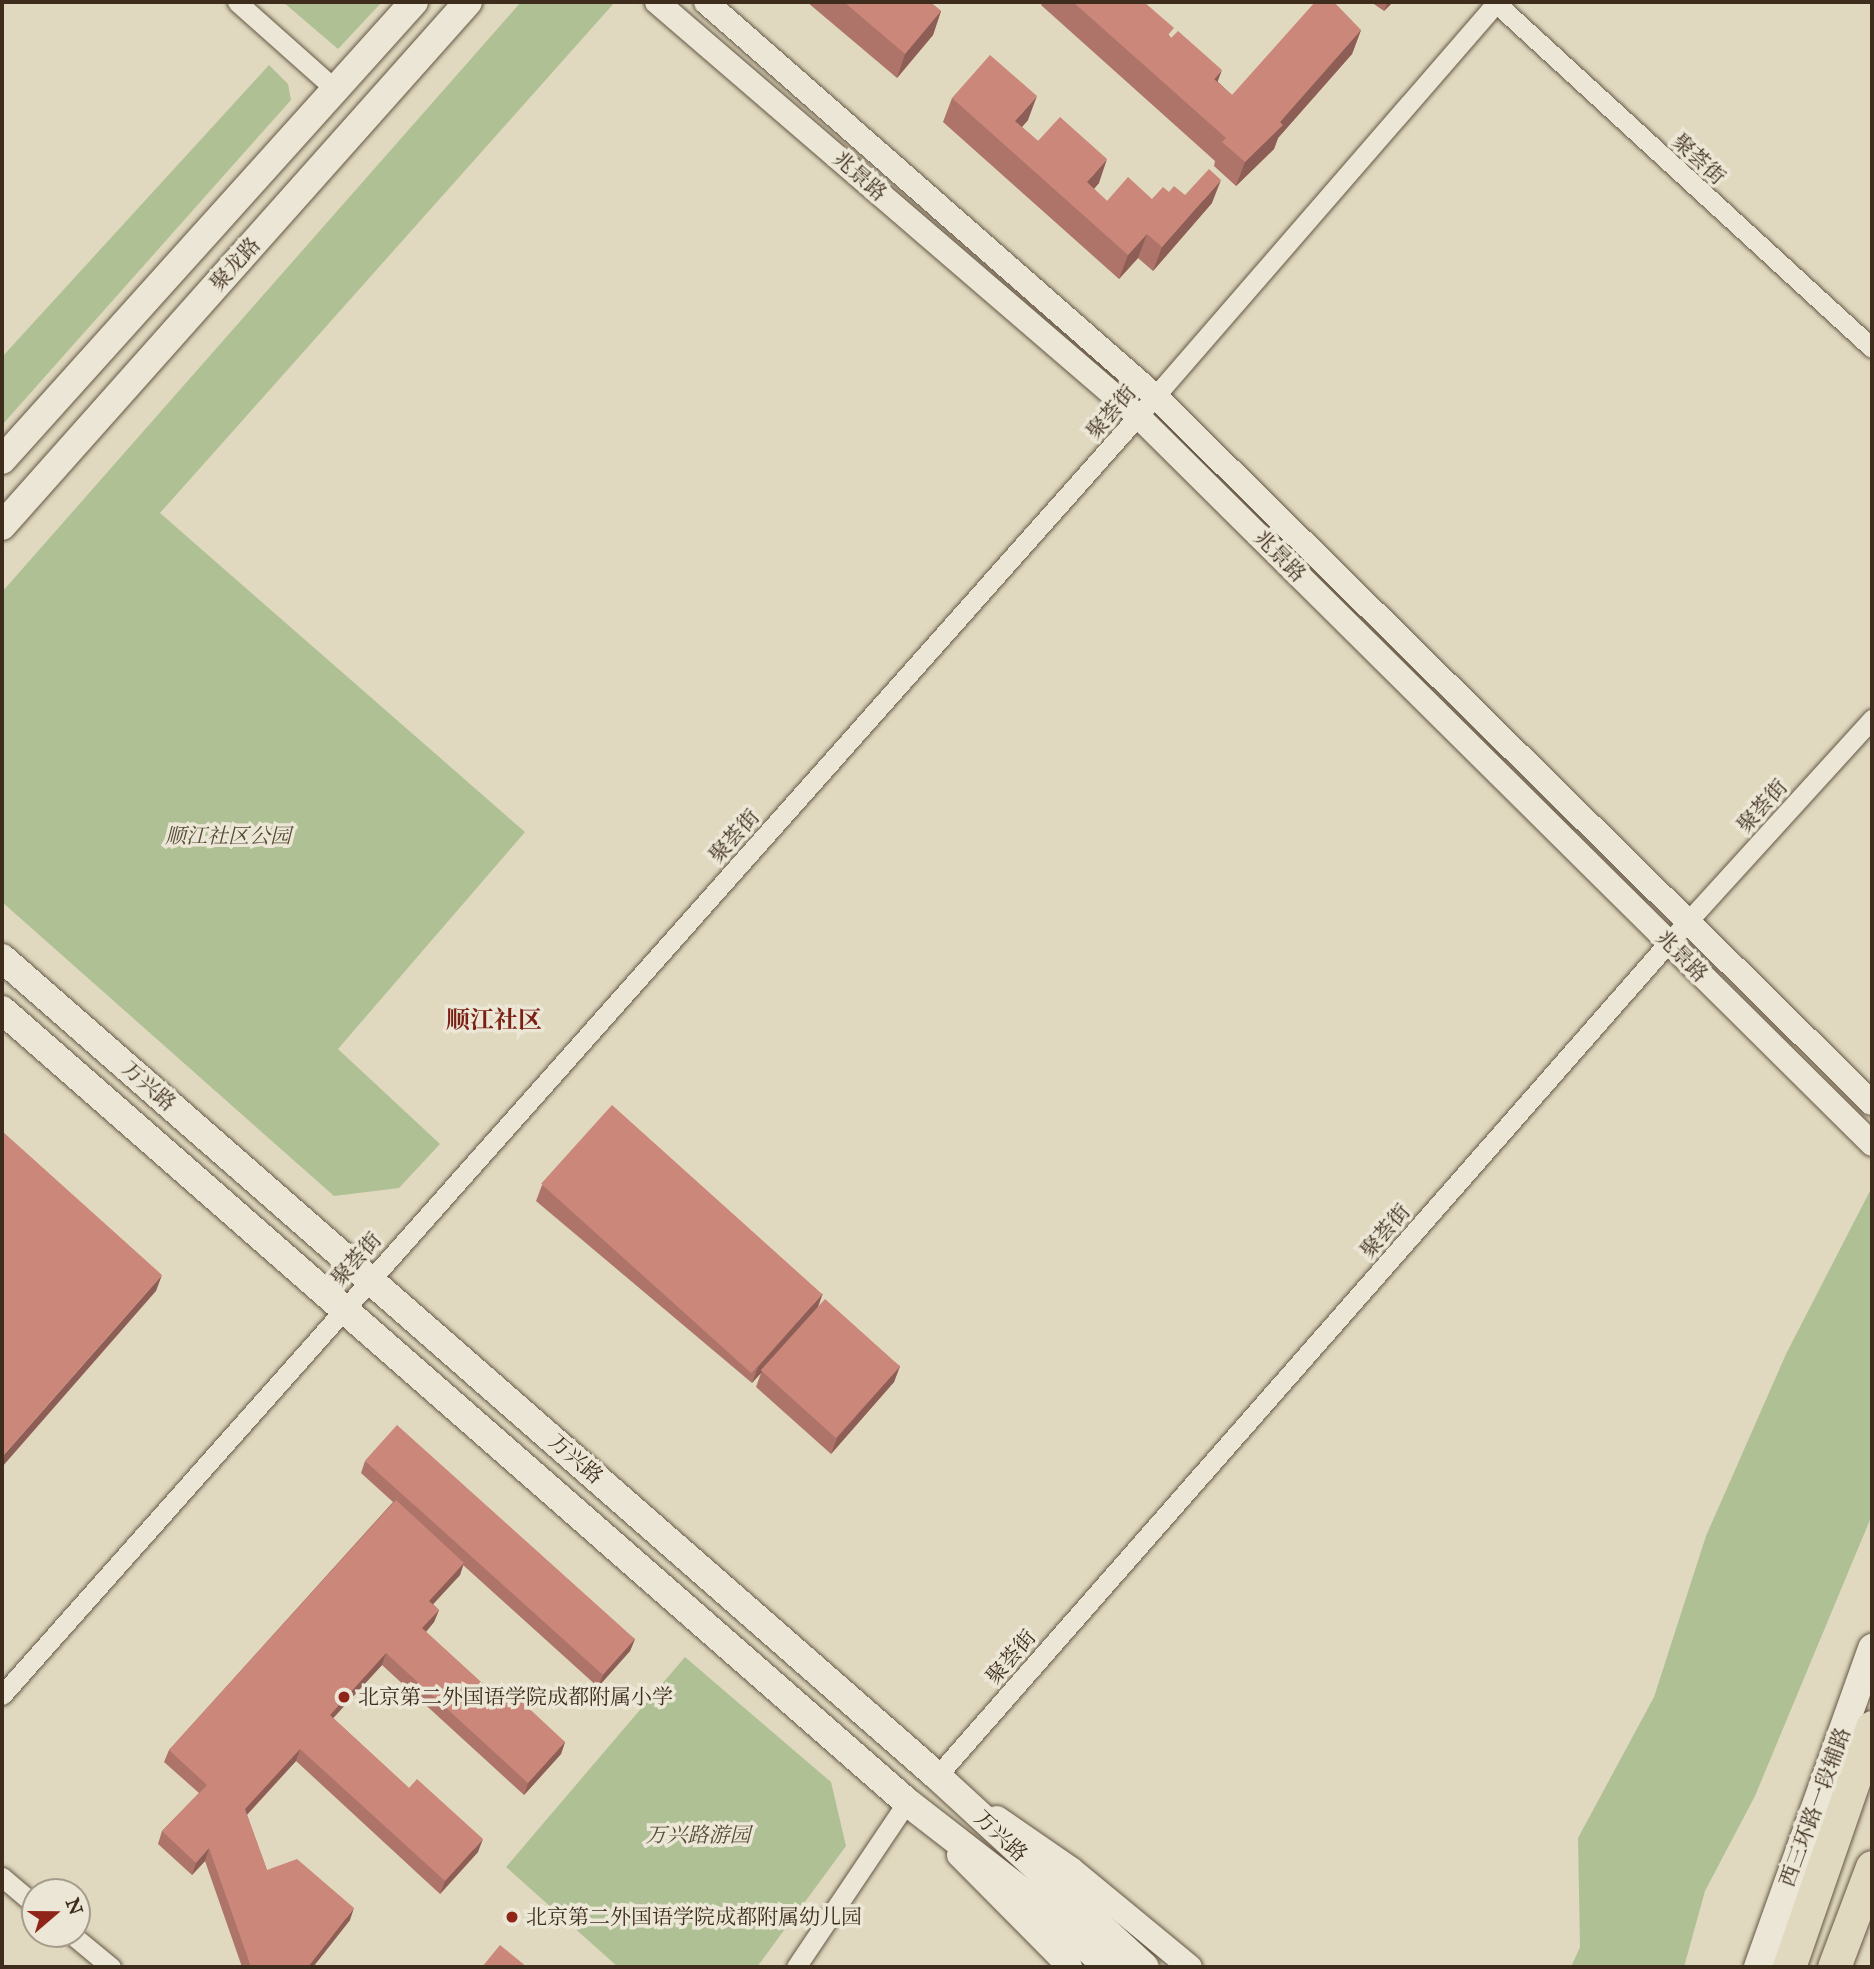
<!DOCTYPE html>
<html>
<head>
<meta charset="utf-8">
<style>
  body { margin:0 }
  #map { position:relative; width:1874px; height:1969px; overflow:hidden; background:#e0d9bf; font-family:"IM FELL Great Primer","Noto Serif SC",serif }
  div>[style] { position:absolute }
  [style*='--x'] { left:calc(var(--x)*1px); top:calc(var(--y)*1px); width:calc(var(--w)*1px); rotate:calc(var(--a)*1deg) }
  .green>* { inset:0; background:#afc095 }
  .roads { filter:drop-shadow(0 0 2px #665745) drop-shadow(0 0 2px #665745) }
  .minor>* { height:19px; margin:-9.5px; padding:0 9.5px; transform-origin:9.5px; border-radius:9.5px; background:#ebe6d5 }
  .tertiary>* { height:24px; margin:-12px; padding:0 12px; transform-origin:12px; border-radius:12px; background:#ebe6d5 }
  .secondary>* { height:28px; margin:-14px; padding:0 14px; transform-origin:14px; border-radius:14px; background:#ebe6d5 }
  .trunk>* { height:33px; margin:-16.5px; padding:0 16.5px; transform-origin:16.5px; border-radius:16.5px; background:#e0d9bf }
  .wall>* { inset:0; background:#ae7469 }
  .shaded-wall>* { inset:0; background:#8d5e55 }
  .building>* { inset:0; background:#ca877a; transform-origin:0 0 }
  .dots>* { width:19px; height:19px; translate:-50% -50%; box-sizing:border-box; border:4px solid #ebe6d5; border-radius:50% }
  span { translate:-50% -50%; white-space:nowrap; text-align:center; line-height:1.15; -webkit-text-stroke:7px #ebe6d5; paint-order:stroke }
  .street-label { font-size:21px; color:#3e2c1c }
  .park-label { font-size:21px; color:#554a34; font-style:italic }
  .poi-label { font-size:21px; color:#3e2c1c }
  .left { translate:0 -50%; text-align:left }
  .quarter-label { font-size:24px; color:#7a1f14; font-weight:700 }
  .frame { position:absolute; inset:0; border:4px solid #3e2c1c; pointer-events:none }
  .north { position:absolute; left:21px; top:1878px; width:70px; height:70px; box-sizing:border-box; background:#ebe6d5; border:2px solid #a69c8b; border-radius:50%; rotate:70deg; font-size:19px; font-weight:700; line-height:28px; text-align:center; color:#3e2c1c }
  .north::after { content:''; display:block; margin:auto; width:24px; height:32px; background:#8f2418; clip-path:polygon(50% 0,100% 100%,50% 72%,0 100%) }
</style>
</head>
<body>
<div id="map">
  <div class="green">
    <div style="clip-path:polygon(283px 2px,382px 2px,338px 49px)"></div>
    <div style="clip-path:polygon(521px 2px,615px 2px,160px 513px,525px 832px,338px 1049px,440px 1144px,399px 1188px,334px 1196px,2px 902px,2px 592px)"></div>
    <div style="clip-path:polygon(269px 65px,288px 84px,291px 100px,2px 425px,2px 357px)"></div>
    <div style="clip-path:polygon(1872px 1187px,1872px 1515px,1755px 1796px,1705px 1891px,1684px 1967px,1571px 1967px,1580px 1947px,1578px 1838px,1654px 1697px,1706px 1536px,1786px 1354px)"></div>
    <div style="clip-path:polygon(685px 1657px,831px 1782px,846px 1846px,757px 1967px,618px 1967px,506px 1867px)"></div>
  </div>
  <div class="roads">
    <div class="minor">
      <div style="--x:237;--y:2;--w:131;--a:41.6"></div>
      <div style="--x:1496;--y:3;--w:510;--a:42.54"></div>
      <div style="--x:2;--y:1695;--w:1711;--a:-48.39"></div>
      <div style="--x:1138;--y:416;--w:548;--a:-49.07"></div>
      <div style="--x:937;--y:1776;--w:1110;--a:-48.73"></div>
      <div style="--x:1669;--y:942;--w:302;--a:-47.7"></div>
      <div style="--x:2;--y:1877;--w:43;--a:40.3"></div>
      <div style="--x:71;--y:1934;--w:52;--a:39.5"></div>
      <div style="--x:796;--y:1967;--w:199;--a:-56.1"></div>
    </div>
    <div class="tertiary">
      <div style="--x:657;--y:2;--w:635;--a:40.72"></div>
      <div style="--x:1138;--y:416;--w:1034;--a:44.76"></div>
      <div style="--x:706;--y:2;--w:597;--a:41.27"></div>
      <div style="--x:1155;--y:396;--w:1007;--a:44.6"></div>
      <div style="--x:997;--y:1818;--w:90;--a:34.6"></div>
      <div style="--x:1071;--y:1869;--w:154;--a:39.5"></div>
      <div style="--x:959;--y:1855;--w:158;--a:45.3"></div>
    </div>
    <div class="secondary">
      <div style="--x:2;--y:460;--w:616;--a:-48.03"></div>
      <div style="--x:2;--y:526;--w:701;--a:-48.35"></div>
      <div style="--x:2;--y:958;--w:1242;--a:41.18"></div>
      <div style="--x:937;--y:1776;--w:282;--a:42.6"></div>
      <div style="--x:2;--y:1010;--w:1203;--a:41.19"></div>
      <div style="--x:907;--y:1802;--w:163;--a:37.8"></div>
      <div style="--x:1036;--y:1902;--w:97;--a:42.1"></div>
      <div style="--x:1758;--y:1967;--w:339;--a:-70.3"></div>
    </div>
    <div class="trunk">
      <div style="--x:1789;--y:1967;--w:254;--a:-70.9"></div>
      <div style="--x:1834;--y:1967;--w:107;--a:-69.2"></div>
    </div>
  </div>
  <div class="wall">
    <div style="clip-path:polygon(807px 2px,930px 2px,941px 11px,933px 35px,897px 78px)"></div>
    <div style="clip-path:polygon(1043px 2px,1144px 2px,1171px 38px,1232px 95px,1361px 30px,1352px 54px,1278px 138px,1274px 149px,1236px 186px,1214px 166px,1215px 161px,1041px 5px)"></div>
    <div style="clip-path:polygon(1371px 2px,1393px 2px,1384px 11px)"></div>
    <div style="clip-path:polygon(952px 98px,1028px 120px,1022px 127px,1038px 141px,1099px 183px,1094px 189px,1107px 201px,1152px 199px,1169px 192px,1185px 195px,1212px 203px,1153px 271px,1138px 258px,1119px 279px,943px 122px)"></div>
    <div style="clip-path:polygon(542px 1185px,817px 1308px,900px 1366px,894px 1382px,831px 1454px,756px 1387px,761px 1373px,752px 1383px,536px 1201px)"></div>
    <div style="clip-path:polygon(365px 1461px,635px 1639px,630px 1651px,598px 1687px,463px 1565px,460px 1575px,433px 1604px,439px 1610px,434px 1622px,426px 1632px,495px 1695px,565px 1742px,561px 1754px,524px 1795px,382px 1665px,333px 1718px,478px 1852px,440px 1894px,296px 1761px,247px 1815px,267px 1870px,350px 1920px,313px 1967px,242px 1967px,205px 1861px,192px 1875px,158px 1844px,162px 1831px,199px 1793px,164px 1762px,169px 1750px,393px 1502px,361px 1473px)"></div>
  </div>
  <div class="shaded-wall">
    <div style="clip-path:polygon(1388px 2px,1393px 2px,1384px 11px)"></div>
    <div style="clip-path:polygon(941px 11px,933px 35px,897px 78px,905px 54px)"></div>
    <div style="clip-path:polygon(1361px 30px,1352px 54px,1278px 138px,1274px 149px,1236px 186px,1245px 162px)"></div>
    <div style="clip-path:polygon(1222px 70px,1213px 94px,1214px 79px)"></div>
    <div style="clip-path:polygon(1037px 96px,1028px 120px,1006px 145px,1015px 121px)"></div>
    <div style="clip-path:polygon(1107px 159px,1099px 183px,1078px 206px,1087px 182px)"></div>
    <div style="clip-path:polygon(1221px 180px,1212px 203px,1153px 271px,1162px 247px)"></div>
    <div style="clip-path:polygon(1147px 234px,1138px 258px,1119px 279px,1128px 255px)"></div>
    <div style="clip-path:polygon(162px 1275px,156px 1291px,2px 1467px,2px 1457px)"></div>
    <div style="clip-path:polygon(823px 1293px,817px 1310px,752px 1383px,758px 1367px)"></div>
    <div style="clip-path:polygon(900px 1366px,894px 1382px,831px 1454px,837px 1438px)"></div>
    <div style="clip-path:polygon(464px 1563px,460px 1575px,425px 1613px,429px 1601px)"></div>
    <div style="clip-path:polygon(439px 1610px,434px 1622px,418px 1641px,422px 1628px)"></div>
    <div style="clip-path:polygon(635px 1639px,630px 1651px,598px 1687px,603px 1675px)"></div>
    <div style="clip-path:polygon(386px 1653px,382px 1665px,325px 1727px,330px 1715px)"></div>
    <div style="clip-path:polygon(565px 1742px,561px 1754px,524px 1795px,528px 1783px)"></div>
    <div style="clip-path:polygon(300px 1749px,296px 1761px,240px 1822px,245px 1809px)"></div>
    <div style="clip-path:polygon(483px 1839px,478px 1852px,440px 1894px,445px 1881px)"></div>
    <div style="clip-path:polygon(209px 1848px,205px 1861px,192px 1875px,196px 1863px)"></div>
    <div style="clip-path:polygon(354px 1908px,350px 1920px,313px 1967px,308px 1967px)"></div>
  </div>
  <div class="building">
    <div style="clip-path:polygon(844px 2px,930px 2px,941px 11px,905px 54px)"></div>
    <div style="clip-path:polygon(1073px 2px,1144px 2px,1174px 28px,1168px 35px,1171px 38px,1178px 31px,1222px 70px,1214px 79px,1232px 95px,1315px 2px,1334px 2px,1361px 30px,1280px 122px,1283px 125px,1245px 162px,1222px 142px,1226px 138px)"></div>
    <div style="clip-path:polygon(990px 55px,1037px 96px,1015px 121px,1038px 141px,1060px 117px,1107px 159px,1087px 182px,1107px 201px,1128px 177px,1152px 199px,1163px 187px,1169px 192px,1174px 186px,1185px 195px,1209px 169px,1221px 180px,1162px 247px,1147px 234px,1128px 255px,952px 98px)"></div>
    <div style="left:612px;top:1105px;width:283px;height:106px;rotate:42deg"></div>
    <div style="clip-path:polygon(2px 1131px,162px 1275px,2px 1457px)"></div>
    <div style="left:825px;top:1299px;width:101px;height:96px;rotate:42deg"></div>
    <div style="left:397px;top:1425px;width:320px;height:48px;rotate:42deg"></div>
    <div style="clip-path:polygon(396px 1500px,464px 1563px,429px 1601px,439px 1610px,422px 1628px,495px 1695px,504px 1685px,565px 1742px,528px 1783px,386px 1653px,330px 1715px,409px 1788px,417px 1779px,483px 1839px,445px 1881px,300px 1749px,245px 1809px,267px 1870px,297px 1859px,354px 1908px,308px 1967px,251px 1967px,209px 1848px,196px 1863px,162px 1831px,207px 1785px,169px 1750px)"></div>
    <div style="clip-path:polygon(500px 1945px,527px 1967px,482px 1967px)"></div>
  </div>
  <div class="dots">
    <div style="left:344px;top:1697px;background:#8f2418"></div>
    <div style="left:512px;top:1917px;background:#8f2418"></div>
  </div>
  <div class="street-label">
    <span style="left:1699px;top:159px;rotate:43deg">聚荟街</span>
    <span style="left:860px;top:176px;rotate:41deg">兆景路</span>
    <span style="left:235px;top:264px;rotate:-48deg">聚龙路</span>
    <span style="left:1111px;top:412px;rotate:-49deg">聚荟街</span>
    <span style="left:1280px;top:556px;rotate:45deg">兆景路</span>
    <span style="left:1762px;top:806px;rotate:-48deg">聚荟街</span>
    <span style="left:734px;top:836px;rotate:-48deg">聚荟街</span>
    <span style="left:1682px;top:956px;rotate:45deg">兆景路</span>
    <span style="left:149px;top:1086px;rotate:41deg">万兴路</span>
    <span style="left:1385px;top:1231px;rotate:-49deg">聚荟街</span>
    <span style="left:356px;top:1259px;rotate:-48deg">聚荟街</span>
    <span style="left:576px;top:1459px;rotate:41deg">万兴路</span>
    <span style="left:1011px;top:1657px;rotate:-49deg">聚荟街</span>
    <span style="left:1815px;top:1807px;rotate:-70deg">西三环路一段辅路</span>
    <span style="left:1001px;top:1836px;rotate:43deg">万兴路</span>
  </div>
  <div class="park-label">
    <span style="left:228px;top:836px">顺江社区公园</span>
    <span style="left:698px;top:1835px">万兴路游园</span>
  </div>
  <div class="poi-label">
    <span class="left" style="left:358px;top:1697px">北京第二外国语学院成都附属小学</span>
    <span class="left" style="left:526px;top:1917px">北京第二外国语学院成都附属幼儿园</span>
  </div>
  <div class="quarter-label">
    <span style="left:494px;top:1021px">顺江社区</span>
  </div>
  <div class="frame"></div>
  <div class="north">N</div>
</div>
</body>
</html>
